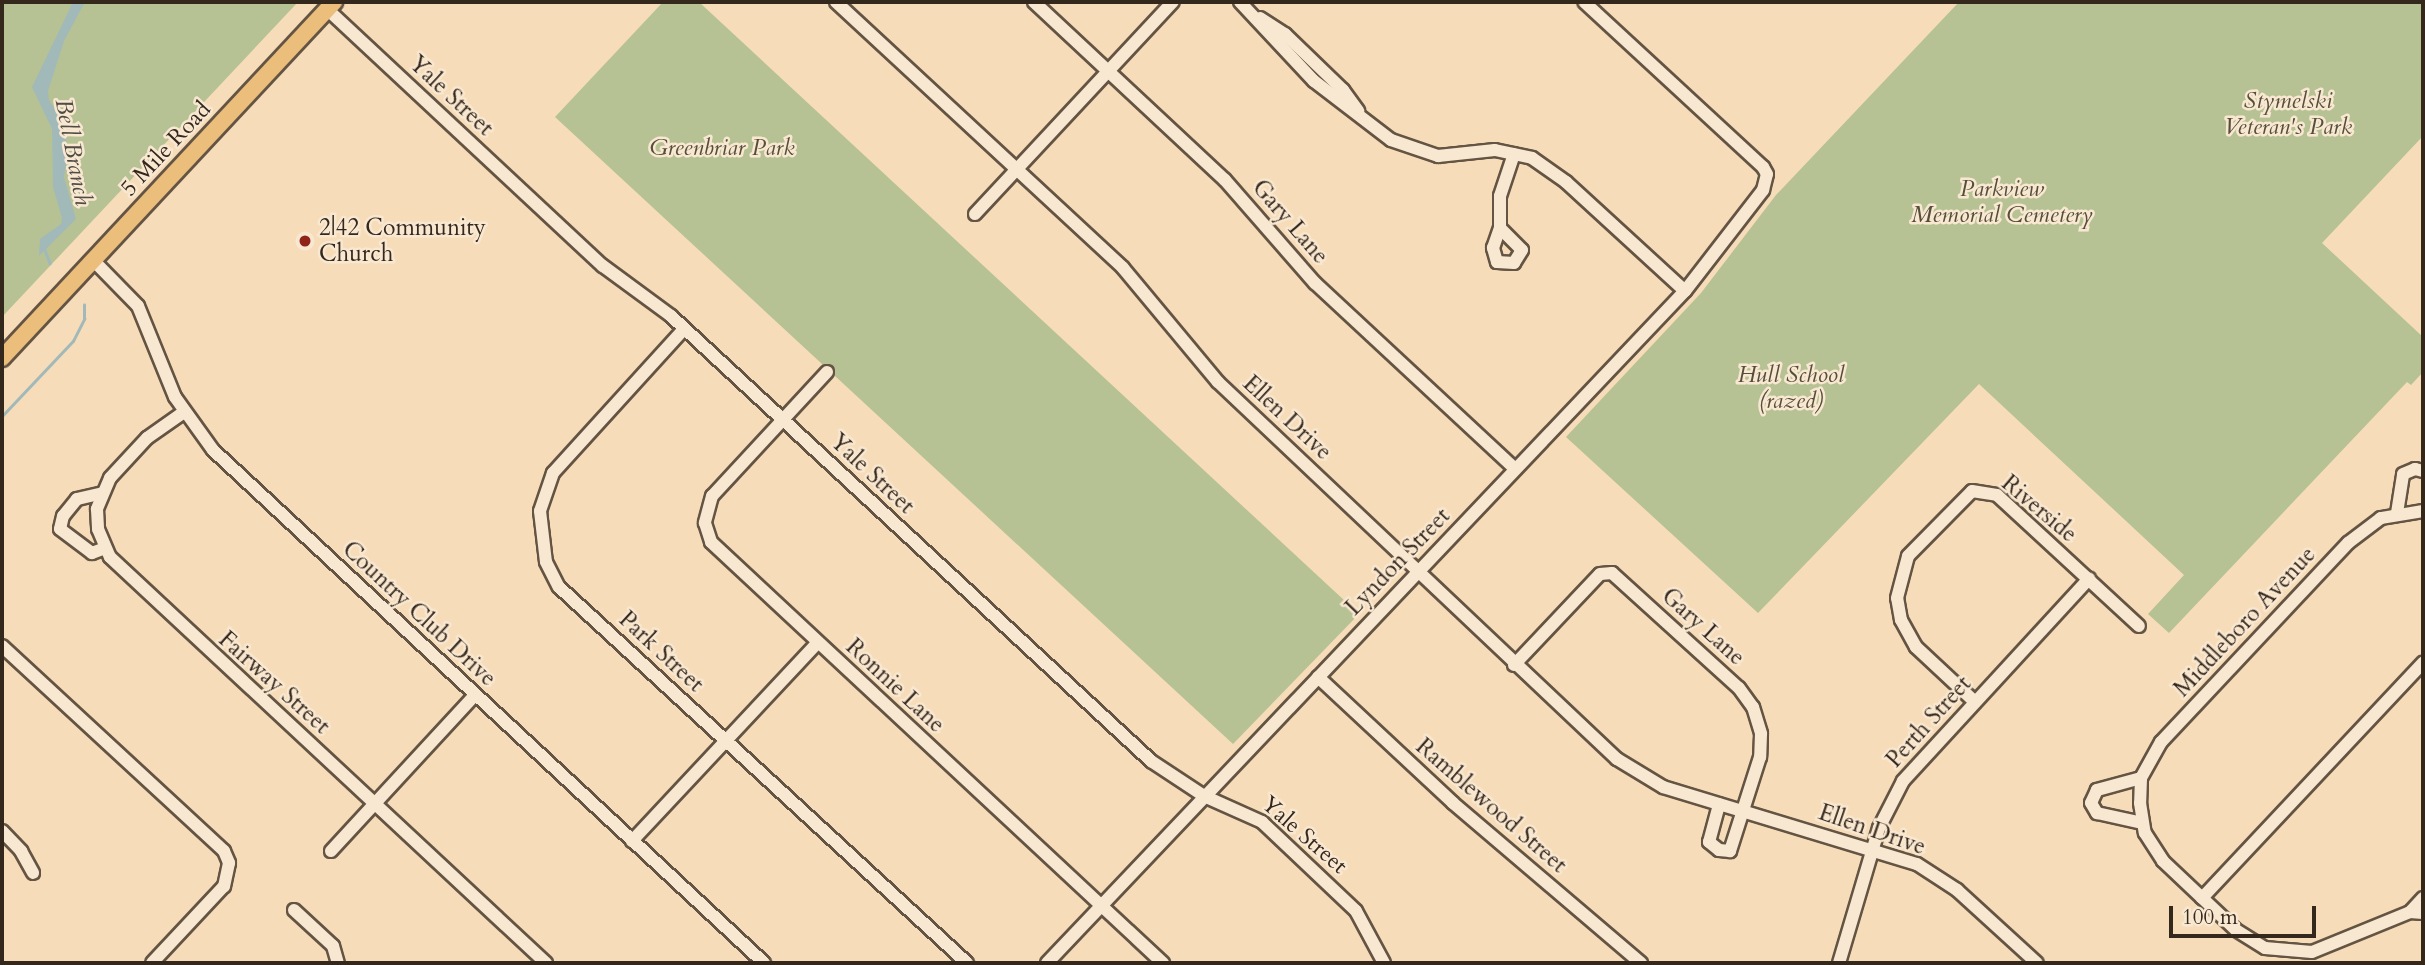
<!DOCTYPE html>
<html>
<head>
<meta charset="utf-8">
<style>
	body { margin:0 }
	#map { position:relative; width:2425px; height:965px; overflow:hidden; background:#f6dcb8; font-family:Cardo,serif }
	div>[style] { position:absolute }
	.green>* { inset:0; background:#b6c293 }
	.water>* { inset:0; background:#a2b9ba }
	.stream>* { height:2.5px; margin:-1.25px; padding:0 1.25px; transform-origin:1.25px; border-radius:1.25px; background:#a2b9ba }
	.roads { filter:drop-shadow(2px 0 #645443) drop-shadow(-2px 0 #645443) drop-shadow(0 2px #645443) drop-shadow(0 -2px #645443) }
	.minor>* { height:12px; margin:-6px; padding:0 6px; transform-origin:6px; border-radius:6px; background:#f9e8d1 }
	.major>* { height:16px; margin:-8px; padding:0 8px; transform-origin:8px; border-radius:8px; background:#ebbe7c }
	.dots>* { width:19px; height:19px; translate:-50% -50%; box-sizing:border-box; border:4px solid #f9e8d1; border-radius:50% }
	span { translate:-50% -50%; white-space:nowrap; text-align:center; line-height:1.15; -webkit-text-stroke:5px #f9e8d1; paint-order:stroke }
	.street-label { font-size:23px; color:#34271c }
	.park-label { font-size:23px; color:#544e3a; font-style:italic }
	.poi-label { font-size:23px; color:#34271c }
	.left { translate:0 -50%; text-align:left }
	.water-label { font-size:24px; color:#504c44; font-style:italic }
	.frame { position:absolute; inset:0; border:4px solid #34271c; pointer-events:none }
	.scale { position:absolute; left:2169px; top:906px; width:147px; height:32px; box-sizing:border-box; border:4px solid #34271c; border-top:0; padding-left:9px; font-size:21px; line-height:24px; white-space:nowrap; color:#34271c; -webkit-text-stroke:5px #f9e8d1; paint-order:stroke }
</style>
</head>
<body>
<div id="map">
	<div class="green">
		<div style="clip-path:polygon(2px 2px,298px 2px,2px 317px)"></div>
		<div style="clip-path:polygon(663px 2px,699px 2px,1359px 614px,1233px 744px,555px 117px)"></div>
		<div style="clip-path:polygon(1959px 2px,2423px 2px,2423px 136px,2322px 243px,2423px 337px,2423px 372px,2411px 385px,2407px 382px,2169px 633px,2148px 614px,2184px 575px,1979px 384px,1758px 613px,1566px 437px,1701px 293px,1776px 195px)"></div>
	</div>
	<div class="water">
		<div style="clip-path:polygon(73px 2px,85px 2px,64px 41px,48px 91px,49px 100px,63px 122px,68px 152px,64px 177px,76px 219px,39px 256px,40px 239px,61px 224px,62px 218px,53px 187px,52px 129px,32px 87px)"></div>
	</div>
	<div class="stream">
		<div style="left:45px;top:250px;width:14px;rotate:69deg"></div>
		<div style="left:2px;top:416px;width:103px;rotate:-46.6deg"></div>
		<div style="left:73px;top:341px;width:25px;rotate:-63deg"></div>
		<div style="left:84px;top:319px;width:14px;rotate:-90deg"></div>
	</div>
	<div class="roads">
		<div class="minor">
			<div style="left:836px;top:2px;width:391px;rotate:42.8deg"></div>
			<div style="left:1123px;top:268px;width:148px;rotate:50.2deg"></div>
			<div style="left:1218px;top:382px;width:549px;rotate:43.38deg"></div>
			<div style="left:1617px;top:759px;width:54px;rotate:31.3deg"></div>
			<div style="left:1663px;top:787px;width:265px;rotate:16.9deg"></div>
			<div style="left:1917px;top:864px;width:48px;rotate:33deg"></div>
			<div style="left:1957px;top:890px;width:108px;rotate:42.4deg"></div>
			<div style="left:1034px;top:2px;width:261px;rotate:43deg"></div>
			<div style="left:1225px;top:180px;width:137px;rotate:48.9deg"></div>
			<div style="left:1315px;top:283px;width:273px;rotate:42.9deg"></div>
			<div style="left:1240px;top:2px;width:108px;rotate:46.9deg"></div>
			<div style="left:1314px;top:81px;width:97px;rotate:37.5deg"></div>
			<div style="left:1391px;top:140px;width:50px;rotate:18.8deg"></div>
			<div style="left:1438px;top:156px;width:57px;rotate:-6deg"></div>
			<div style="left:1495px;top:150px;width:38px;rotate:12deg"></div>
			<div style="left:1532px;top:158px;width:42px;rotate:35.2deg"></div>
			<div style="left:1566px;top:182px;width:161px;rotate:42.5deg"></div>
			<div style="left:327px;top:9px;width:377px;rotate:43deg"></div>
			<div style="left:603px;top:266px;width:84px;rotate:36.3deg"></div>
			<div style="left:671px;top:316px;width:655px;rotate:42.83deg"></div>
			<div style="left:1151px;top:761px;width:64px;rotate:33.4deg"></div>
			<div style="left:1204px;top:796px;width:64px;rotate:24.1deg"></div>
			<div style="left:1262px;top:822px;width:129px;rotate:43.4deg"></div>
			<div style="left:1356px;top:911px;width:59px;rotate:61.7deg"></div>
			<div style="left:1260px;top:18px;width:30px;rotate:33deg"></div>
			<div style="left:1285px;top:34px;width:81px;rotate:44deg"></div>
			<div style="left:1343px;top:90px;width:26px;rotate:54deg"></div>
			<div style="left:975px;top:214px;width:290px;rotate:-47deg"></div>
			<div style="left:1500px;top:228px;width:31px;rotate:45deg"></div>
			<div style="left:1522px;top:250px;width:15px;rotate:122deg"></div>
			<div style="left:1514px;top:263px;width:17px;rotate:-177deg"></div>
			<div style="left:1497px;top:262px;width:15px;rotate:-106deg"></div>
			<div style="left:1493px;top:248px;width:21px;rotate:-71deg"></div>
			<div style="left:1500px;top:228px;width:32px;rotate:-90deg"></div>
			<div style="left:1500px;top:196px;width:44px;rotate:-71.6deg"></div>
			<div style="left:93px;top:260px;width:64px;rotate:45.6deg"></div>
			<div style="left:138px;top:306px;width:98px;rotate:67.9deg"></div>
			<div style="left:175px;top:397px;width:65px;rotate:54.4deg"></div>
			<div style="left:213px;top:450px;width:753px;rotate:42.95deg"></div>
			<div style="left:684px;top:329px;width:195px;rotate:132.3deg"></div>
			<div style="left:553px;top:473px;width:40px;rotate:108.9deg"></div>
			<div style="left:540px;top:511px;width:51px;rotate:83.3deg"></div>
			<div style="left:546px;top:562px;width:28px;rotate:63deg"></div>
			<div style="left:559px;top:587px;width:555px;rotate:42.66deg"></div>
			<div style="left:827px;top:372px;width:169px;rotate:132.8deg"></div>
			<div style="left:712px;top:496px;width:28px;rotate:105deg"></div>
			<div style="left:705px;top:523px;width:20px;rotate:72deg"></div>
			<div style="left:711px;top:542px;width:618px;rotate:42.97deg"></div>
			<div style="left:184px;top:412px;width:45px;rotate:144.9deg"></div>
			<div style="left:147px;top:438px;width:54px;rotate:132.8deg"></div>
			<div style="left:110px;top:478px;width:34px;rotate:113deg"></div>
			<div style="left:97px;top:509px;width:20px;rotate:87deg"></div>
			<div style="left:98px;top:529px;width:30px;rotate:67deg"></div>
			<div style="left:110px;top:557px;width:596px;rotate:42.96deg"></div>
			<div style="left:103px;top:493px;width:27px;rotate:167deg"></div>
			<div style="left:77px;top:499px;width:22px;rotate:129deg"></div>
			<div style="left:63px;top:516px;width:13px;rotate:103deg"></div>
			<div style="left:60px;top:529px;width:40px;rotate:37deg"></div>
			<div style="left:92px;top:553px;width:14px;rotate:-21deg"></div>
			<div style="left:2423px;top:511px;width:43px;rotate:170.5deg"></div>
			<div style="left:2381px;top:518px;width:41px;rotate:142.9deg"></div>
			<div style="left:2348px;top:543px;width:273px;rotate:133.2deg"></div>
			<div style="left:2161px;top:742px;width:41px;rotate:119.1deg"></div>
			<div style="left:2141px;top:778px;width:25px;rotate:92deg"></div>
			<div style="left:2140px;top:803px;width:30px;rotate:81deg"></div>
			<div style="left:2145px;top:833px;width:33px;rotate:57deg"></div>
			<div style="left:2163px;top:861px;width:100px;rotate:43.4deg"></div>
			<div style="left:2236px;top:930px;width:34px;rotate:32deg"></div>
			<div style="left:2265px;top:948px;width:47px;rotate:4.9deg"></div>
			<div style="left:2312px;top:952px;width:106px;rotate:-22.2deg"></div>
			<div style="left:2410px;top:912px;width:13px;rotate:4deg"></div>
			<div style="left:2397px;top:513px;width:39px;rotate:-81deg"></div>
			<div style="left:2403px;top:474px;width:13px;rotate:-23deg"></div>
			<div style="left:2415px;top:469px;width:8px;rotate:14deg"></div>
			<div style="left:2px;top:646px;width:302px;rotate:42.7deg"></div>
			<div style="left:224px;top:851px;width:13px;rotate:67deg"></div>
			<div style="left:229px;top:863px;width:24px;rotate:102deg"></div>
			<div style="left:224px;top:886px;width:105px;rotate:133.1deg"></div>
			<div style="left:1514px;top:665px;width:125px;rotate:-46.6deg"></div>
			<div style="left:1600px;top:574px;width:12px;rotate:-5deg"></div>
			<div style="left:1612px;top:573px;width:171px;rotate:42.2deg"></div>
			<div style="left:1739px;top:688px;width:24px;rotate:54deg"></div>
			<div style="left:1753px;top:707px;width:28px;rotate:73deg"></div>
			<div style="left:1761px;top:734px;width:23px;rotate:92deg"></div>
			<div style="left:1760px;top:757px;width:99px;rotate:107.7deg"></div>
			<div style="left:1730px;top:851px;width:11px;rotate:-175deg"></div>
			<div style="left:1719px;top:850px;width:13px;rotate:-141deg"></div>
			<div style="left:1709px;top:842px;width:39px;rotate:-75deg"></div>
			<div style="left:1318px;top:677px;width:185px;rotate:43deg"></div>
			<div style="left:1453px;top:803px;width:247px;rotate:40.4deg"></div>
			<div style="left:1975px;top:702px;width:81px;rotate:-137deg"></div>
			<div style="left:1916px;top:647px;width:31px;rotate:-119deg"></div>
			<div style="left:1901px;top:620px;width:22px;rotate:-100deg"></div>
			<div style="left:1897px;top:598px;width:43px;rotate:-75.3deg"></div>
			<div style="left:1908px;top:556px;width:91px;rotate:-45.4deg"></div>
			<div style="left:1972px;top:491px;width:25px;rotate:9deg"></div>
			<div style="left:1997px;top:495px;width:193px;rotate:42.7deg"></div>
			<div style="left:2141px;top:778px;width:46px;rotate:164.7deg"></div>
			<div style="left:2097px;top:790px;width:14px;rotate:115deg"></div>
			<div style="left:2091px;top:803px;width:12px;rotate:59deg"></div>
			<div style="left:2097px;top:813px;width:46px;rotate:12.5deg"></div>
			<div style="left:2px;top:831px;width:28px;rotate:46deg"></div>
			<div style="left:21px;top:851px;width:25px;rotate:61deg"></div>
			<div style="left:632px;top:841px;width:271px;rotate:-46.9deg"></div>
			<div style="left:331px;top:851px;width:212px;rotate:-47.3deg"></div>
			<div style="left:2202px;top:898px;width:323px;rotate:-46.8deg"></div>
			<div style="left:294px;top:910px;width:53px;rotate:42.7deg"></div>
			<div style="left:333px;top:946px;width:18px;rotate:74deg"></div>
			<div style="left:2410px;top:912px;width:19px;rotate:-47deg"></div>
			<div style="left:1047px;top:963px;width:927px;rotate:-46.49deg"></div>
			<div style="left:1685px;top:291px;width:128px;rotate:-52.3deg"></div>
			<div style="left:1763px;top:190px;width:16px;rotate:-76deg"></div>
			<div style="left:1767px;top:174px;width:8px;rotate:-120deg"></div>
			<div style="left:1763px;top:167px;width:243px;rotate:-137.3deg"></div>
			<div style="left:1839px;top:963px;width:141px;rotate:-73.5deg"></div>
			<div style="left:1879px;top:828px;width:53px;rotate:-62.9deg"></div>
			<div style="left:1903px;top:781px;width:275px;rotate:-47.4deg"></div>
		</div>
		<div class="major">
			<div style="left:2px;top:358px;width:487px;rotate:-47deg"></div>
		</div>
	</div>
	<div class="dots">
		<div style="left:305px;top:241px;background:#8f2418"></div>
	</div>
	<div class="street-label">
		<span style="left:451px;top:96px;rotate:43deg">Yale Street</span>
		<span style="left:166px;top:149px;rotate:-47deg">5 Mile Road</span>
		<span style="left:1290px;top:222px;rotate:49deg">Gary Lane</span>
		<span style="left:1287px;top:418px;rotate:43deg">Ellen Drive</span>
		<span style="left:872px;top:474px;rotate:43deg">Yale Street</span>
		<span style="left:2039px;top:509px;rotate:40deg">Riverside</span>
		<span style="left:1398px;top:562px;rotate:-46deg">Lyndon Street</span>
		<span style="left:419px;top:614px;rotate:43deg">Country Club Drive</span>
		<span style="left:2245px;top:622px;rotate:-47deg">Middleboro Avenue</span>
		<span style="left:1703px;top:627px;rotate:42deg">Gary Lane</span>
		<span style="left:661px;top:652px;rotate:43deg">Park Street</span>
		<span style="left:274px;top:683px;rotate:42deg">Fairway Street</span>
		<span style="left:895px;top:686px;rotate:43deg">Ronnie Lane</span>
		<span style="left:1929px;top:722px;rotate:-48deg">Perth Street</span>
		<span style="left:1491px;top:806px;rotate:41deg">Ramblewood Street</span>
		<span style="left:1872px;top:830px;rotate:19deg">Ellen Drive</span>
		<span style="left:1304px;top:835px;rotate:41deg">Yale Street</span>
	</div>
	<div class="park-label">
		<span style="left:2288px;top:114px">Stymelski<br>Veteran's Park</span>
		<span style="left:722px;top:148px">Greenbriar Park</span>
		<span style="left:2002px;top:202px">Parkview<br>Memorial Cemetery</span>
		<span style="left:1791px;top:388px">Hull School<br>(razed)</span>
	</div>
	<div class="poi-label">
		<span class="left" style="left:319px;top:241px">2|42 Community<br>Church</span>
	</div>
	<div class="water-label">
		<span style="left:73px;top:152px;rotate:79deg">Bell Branch</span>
	</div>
	<div class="frame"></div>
	<div class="scale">100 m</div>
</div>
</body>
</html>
